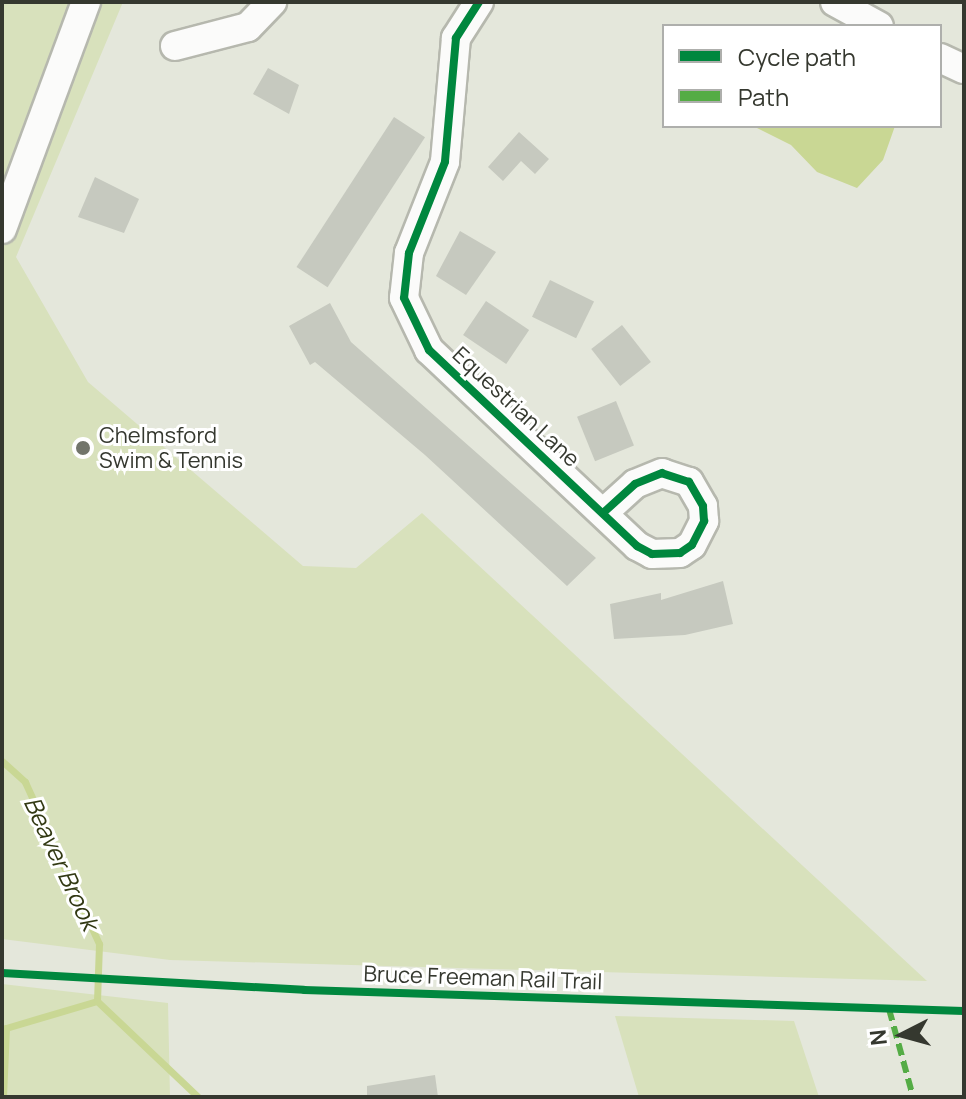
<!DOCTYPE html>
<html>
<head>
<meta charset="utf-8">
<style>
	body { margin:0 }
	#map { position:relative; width:966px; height:1099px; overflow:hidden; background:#e4e7db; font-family:Manrope,sans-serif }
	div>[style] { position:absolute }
	.green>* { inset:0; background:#d8e1bc }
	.water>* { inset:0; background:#c9d794 }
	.stream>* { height:7px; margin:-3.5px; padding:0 3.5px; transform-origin:3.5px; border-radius:3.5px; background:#c9d794 }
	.building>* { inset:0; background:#c6c9bf; transform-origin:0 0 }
	.roads { filter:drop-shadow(2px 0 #b6b8ae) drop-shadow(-2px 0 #b6b8ae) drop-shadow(0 2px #b6b8ae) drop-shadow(0 -2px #b6b8ae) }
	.minor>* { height:28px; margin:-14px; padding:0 14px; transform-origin:14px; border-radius:14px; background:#fbfbfa }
	.quiet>* { height:6px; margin-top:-3px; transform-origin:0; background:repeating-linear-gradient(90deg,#54ac45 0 12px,transparent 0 18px) }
	.cycleway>* { height:8px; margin:-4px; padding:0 4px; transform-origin:4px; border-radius:4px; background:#00873e }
	.dots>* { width:22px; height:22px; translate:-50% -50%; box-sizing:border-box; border:4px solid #fff; border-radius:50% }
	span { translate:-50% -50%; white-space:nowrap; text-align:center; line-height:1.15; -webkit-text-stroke:6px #fff; paint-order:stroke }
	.street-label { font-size:22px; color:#35382f }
	.poi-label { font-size:22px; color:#35382f }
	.left { translate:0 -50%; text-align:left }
	.water-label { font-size:24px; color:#323913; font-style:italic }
	.frame { position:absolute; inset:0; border:4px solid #35382f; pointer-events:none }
	.legend { position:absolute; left:662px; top:24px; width:280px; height:104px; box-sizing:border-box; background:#fff; border:2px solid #aeafac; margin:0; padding:10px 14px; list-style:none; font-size:24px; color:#35382f }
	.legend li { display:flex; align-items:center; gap:16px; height:40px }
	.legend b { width:40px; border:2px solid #aeafac }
	.north { position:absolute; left:862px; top:995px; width:80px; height:80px; -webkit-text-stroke:6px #fff; paint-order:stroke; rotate:264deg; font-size:22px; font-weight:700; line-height:32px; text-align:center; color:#35382f }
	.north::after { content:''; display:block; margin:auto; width:28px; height:36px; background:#35382f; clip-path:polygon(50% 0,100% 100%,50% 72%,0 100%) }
</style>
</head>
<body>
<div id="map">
	<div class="green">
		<div style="clip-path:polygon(2px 2px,123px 2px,16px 257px,88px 382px,303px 566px,356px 568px,422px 513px,927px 981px,170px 960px,2px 939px)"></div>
		<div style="clip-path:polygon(2px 984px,168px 1003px,170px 1097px,2px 1097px)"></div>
		<div style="clip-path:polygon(615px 1016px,794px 1021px,819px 1097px,639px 1097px)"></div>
	</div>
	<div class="water">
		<div style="clip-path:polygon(753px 126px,895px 126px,883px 160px,857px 188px,817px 172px,791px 145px)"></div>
	</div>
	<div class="stream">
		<div style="left:2px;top:761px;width:31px;rotate:42deg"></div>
		<div style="left:25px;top:782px;width:178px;rotate:65.4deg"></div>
		<div style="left:99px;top:944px;width:57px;rotate:92deg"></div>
		<div style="left:97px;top:1001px;width:95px;rotate:163.5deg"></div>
		<div style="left:6px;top:1028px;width:69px;rotate:92.5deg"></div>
		<div style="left:97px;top:1001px;width:139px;rotate:43.5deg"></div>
	</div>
	<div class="building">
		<div style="clip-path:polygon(268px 68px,299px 85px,289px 114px,253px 94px)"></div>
		<div style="left:394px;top:117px;width:37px;height:179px;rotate:33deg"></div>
		<div style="clip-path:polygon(519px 132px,549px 159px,535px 174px,521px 161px,503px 181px,488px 167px)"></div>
		<div style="clip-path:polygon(95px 177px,139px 199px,124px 233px,78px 217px)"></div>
		<div style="clip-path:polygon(460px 231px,496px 252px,466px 295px,436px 276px)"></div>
		<div style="left:550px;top:280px;width:49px;height:41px;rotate:26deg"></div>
		<div style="left:486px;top:301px;width:52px;height:41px;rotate:34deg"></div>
		<div style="clip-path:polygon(330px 303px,351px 342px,596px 558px,567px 586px,425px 455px,315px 362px,310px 365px,289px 326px)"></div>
		<div style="left:622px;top:325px;width:47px;height:39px;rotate:52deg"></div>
		<div style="left:616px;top:401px;width:48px;height:42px;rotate:68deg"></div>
		<div style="clip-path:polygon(723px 581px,733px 624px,685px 635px,614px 639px,610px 604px,661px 593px,661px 600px)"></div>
		<div style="clip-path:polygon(435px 1075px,438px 1097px,367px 1097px,367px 1086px)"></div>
	</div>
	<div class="roads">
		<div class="minor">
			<div style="left:479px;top:2px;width:43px;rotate:122.6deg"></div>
			<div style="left:456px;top:38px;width:124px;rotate:95.1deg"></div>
			<div style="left:445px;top:162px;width:98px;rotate:111.6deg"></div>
			<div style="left:409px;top:253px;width:45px;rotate:96.3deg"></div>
			<div style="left:404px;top:298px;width:58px;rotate:64.3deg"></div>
			<div style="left:429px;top:350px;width:286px;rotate:43.3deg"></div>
			<div style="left:637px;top:546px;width:17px;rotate:28deg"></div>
			<div style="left:652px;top:554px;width:28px;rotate:-2deg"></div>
			<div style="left:680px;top:553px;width:14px;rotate:-34deg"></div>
			<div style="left:692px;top:545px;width:27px;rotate:-63deg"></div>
			<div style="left:704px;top:521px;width:15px;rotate:-94deg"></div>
			<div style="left:703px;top:506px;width:28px;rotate:-120deg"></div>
			<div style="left:689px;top:482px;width:28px;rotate:-162deg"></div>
			<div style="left:662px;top:473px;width:29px;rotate:158deg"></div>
			<div style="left:635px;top:484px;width:43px;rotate:137.8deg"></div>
			<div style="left:835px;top:2px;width:50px;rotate:28.6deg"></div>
			<div style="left:175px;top:46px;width:75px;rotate:-14.6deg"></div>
			<div style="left:248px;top:27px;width:35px;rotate:-46deg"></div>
			<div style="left:940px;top:58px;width:26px;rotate:25deg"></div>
			<div style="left:2px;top:229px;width:242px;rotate:-69.7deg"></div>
		</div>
	</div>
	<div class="quiet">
		<div style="left:889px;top:1009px;width:91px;rotate:74.7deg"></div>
	</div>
	<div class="cycleway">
		<div style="left:479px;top:2px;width:43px;rotate:122.6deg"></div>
		<div style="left:456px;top:38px;width:124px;rotate:95.1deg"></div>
		<div style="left:445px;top:162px;width:98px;rotate:111.6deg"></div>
		<div style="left:409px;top:253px;width:45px;rotate:96.3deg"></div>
		<div style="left:404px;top:298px;width:58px;rotate:64.3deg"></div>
		<div style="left:429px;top:350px;width:286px;rotate:43.3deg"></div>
		<div style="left:637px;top:546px;width:17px;rotate:28deg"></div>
		<div style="left:652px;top:554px;width:28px;rotate:-2deg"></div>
		<div style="left:680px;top:553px;width:14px;rotate:-34deg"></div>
		<div style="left:692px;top:545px;width:27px;rotate:-63deg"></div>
		<div style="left:704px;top:521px;width:15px;rotate:-94deg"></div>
		<div style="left:703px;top:506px;width:28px;rotate:-120deg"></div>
		<div style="left:689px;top:482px;width:28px;rotate:-162deg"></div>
		<div style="left:662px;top:473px;width:29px;rotate:158deg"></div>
		<div style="left:635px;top:484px;width:43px;rotate:137.8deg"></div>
		<div style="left:2px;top:973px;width:302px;rotate:3.2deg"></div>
		<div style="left:304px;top:990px;width:660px;rotate:1.82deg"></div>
	</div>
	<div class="dots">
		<div style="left:83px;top:448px;background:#72756b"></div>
	</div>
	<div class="street-label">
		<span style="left:516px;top:407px;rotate:43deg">Equestrian Lane</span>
		<span style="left:483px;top:978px;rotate:2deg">Bruce Freeman Rail Trail</span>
	</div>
	<div class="poi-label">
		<span class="left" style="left:99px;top:448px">Chelmsford<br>Swim &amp; Tennis</span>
	</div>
	<div class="water-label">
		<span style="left:62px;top:863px;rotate:65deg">Beaver Brook</span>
	</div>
	<div class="frame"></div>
	<ul class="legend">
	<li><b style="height:10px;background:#00873e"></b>Cycle path</li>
	<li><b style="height:10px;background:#54ac45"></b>Path</li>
	</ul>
	<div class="north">N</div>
</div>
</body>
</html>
